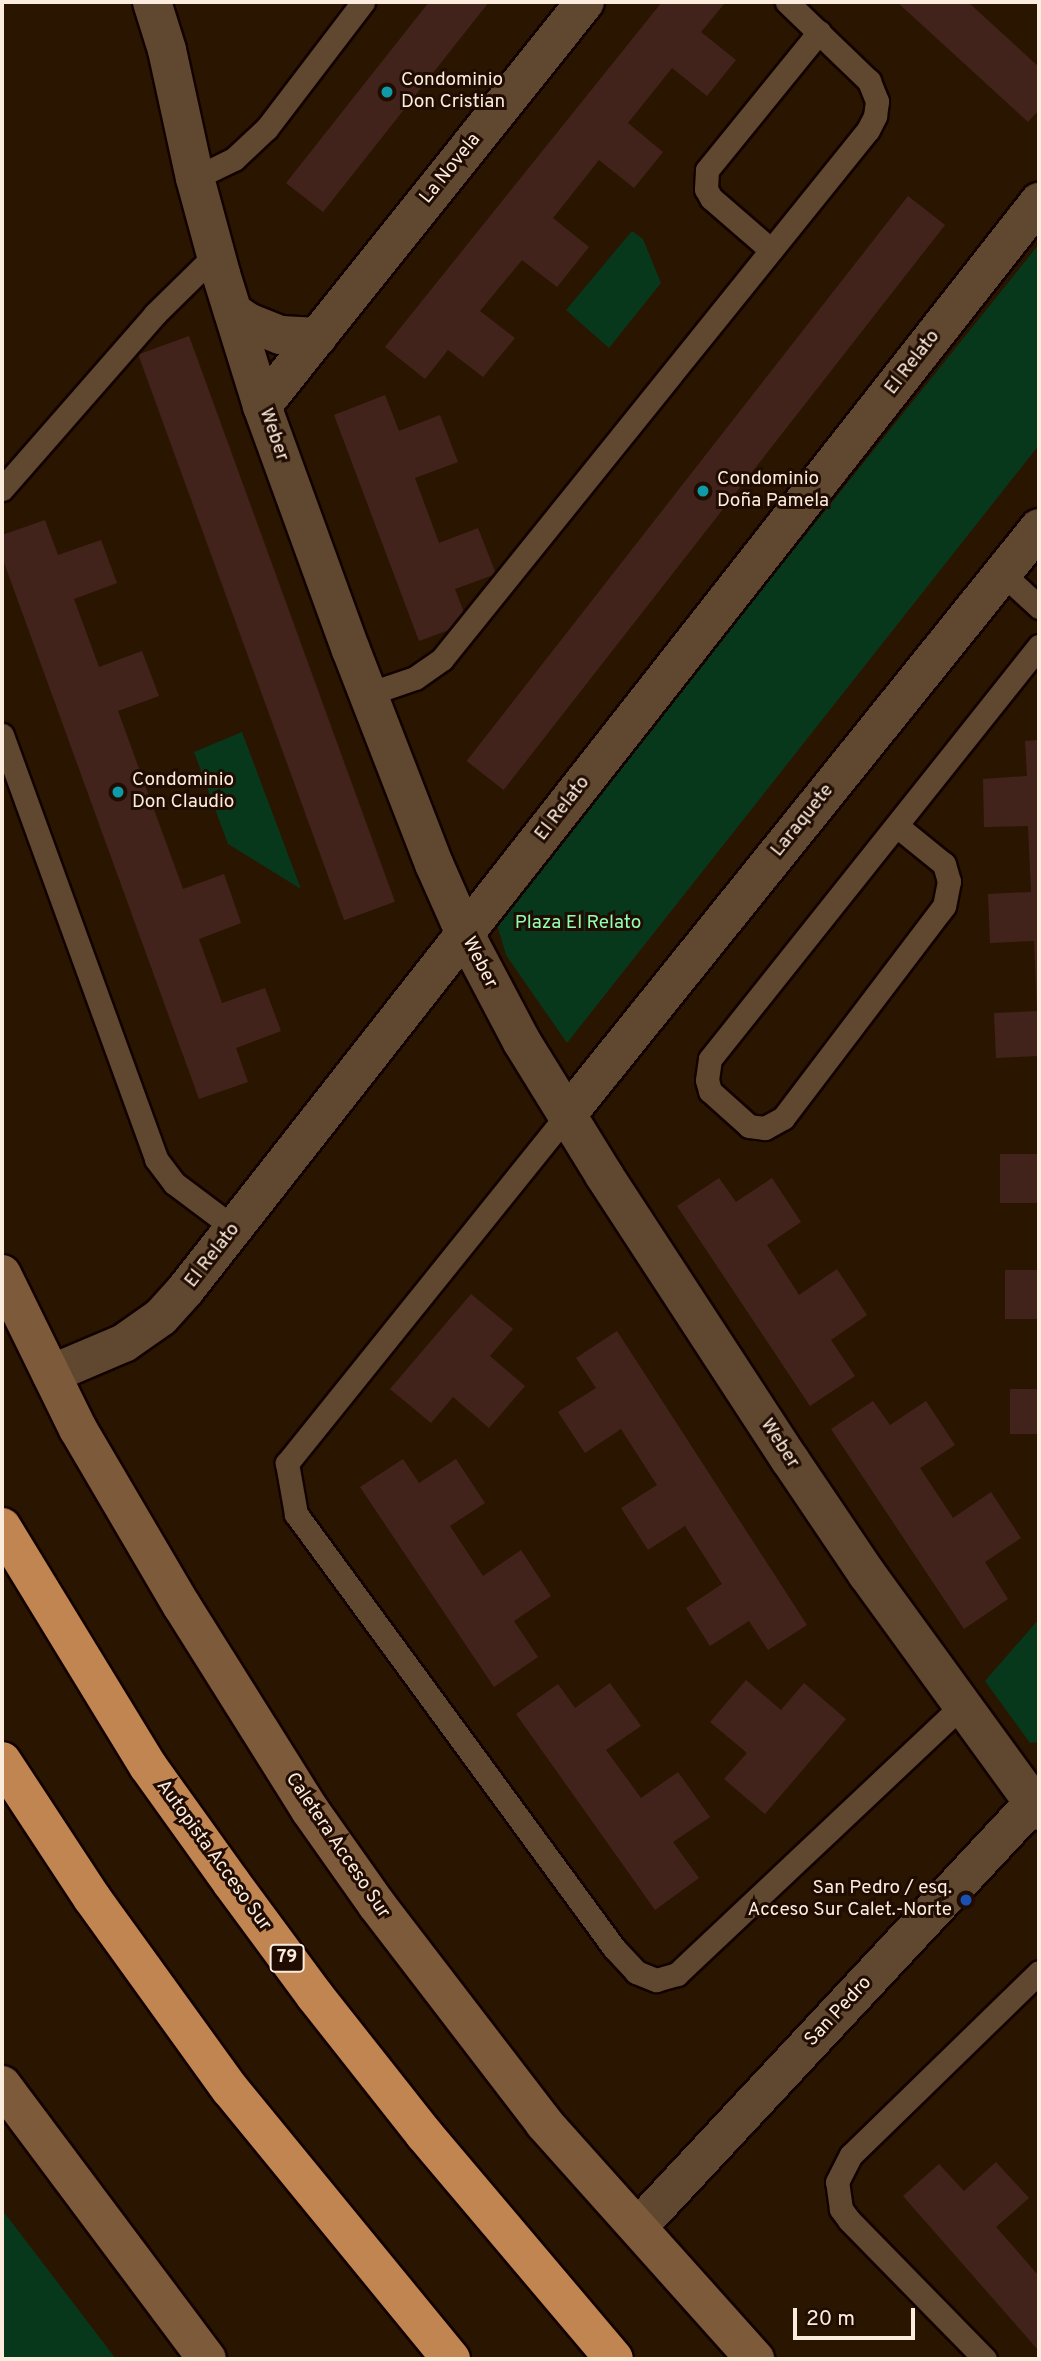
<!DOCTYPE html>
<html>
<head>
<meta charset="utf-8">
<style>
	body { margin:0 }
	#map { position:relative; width:1041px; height:2361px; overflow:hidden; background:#2a1500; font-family:Overpass,sans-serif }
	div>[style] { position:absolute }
	.green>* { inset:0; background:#08381c }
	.building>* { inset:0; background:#42231b; transform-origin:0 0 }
	.roads { filter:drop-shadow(2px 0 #120200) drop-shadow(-2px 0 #120200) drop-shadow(0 2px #120200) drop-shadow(0 -2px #120200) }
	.lane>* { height:23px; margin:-11.5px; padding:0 11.5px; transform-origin:11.5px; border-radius:11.5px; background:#60472f }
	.street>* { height:38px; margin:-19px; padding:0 19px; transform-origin:19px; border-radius:19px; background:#60472f }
	.secondary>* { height:38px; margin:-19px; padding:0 19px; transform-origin:19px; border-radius:19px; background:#7d5a3a }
	.highway>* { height:38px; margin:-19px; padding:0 19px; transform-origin:19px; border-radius:19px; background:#c18552 }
	.dots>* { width:19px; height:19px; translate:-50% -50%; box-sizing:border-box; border:4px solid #200c00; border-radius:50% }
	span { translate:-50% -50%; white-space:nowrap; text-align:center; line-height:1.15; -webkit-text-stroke:6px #200c00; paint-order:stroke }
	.shield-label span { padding:2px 5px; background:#200c00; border:2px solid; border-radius:5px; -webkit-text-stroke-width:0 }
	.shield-label { font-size:18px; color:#fbecde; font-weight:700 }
	.poi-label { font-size:19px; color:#fbecde }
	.left { translate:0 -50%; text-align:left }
	.right { translate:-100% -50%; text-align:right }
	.street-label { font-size:19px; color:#fbecde }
	.park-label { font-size:19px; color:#90ffb2 }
	.frame { position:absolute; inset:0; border:4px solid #fbecde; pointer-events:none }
	.scale { position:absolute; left:793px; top:2308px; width:122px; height:32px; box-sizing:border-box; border:4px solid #fbecde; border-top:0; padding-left:9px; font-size:21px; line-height:24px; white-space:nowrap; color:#fbecde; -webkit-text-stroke:5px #200c00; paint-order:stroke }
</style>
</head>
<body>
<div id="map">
	<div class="green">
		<div style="clip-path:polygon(632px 231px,643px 239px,661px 283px,609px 348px,566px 310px)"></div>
		<div style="clip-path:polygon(1039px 244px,1039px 445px,567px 1043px,506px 955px,496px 921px)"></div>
		<div style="clip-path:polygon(242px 732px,301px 889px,228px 844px,194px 752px)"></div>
		<div style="clip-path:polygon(1039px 1619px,1039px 1742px,1030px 1743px,985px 1681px)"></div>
		<div style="clip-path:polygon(2px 2210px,13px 2224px,116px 2359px,2px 2359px)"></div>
	</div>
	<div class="building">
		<div style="clip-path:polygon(429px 2px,489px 2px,323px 212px,286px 183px)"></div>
		<div style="clip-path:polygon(662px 2px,720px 2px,724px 4px,701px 32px,736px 60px,707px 96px,672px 68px,628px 123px,663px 152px,634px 188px,599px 160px,553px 218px,589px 247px,557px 287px,522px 260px,480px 311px,515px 338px,483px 377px,448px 350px,425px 379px,385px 347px)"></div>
		<div style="clip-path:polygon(897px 2px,968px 2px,1039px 67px,1039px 110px,1028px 122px)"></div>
		<div style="left:908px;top:196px;width:47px;height:717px;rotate:38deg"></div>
		<div style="left:189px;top:336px;width:602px;height:54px;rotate:70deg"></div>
		<div style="clip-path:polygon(385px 395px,399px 431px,440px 415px,458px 462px,415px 478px,439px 543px,478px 528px,496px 574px,455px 589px,468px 623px,419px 641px,334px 415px)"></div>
		<div style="clip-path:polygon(45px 520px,58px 555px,101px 540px,117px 583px,74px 599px,99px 667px,142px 651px,159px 696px,118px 711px,183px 889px,224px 874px,241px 923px,199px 939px,222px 1003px,265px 988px,281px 1031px,236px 1048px,248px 1082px,199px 1099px,2px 557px,2px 535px)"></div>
		<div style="clip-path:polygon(1039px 740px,1039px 1056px,996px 1058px,994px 1013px,1037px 1011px,1034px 941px,990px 943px,988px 894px,1031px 892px,1028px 826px,984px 827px,983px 779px,1027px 776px,1025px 741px)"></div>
		<div style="left:1039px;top:1154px;width:49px;height:39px;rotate:90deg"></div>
		<div style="clip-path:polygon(719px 1178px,736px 1202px,772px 1178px,801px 1222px,767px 1245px,799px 1295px,837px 1269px,867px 1315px,831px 1340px,855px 1376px,810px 1406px,677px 1206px)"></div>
		<div style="left:1039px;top:1270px;width:49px;height:34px;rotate:90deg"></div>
		<div style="clip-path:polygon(471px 1294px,513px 1329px,490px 1356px,525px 1386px,489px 1428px,453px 1397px,431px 1423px,390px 1389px)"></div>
		<div style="clip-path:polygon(617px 1331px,807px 1625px,768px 1650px,749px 1621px,710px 1646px,686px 1608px,722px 1584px,685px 1526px,648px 1550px,621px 1508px,657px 1485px,621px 1429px,585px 1453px,558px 1412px,596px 1388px,576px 1358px)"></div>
		<div style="left:1039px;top:1389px;width:45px;height:29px;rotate:90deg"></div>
		<div style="clip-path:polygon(873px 1401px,890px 1425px,926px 1401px,955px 1445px,920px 1468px,953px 1518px,991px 1492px,1021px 1538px,985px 1562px,1008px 1599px,964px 1629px,831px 1429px)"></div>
		<div style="clip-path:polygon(403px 1459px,419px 1483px,456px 1459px,485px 1503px,450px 1526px,483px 1576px,521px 1550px,551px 1596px,514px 1621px,538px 1657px,494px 1687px,360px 1487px)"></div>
		<div style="clip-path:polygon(746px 1680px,781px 1710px,804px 1683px,846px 1719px,765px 1814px,724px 1779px,747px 1753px,710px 1722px)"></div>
		<div style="clip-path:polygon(610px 1683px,641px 1726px,606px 1750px,641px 1798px,678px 1772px,710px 1817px,673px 1842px,699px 1878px,655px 1910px,516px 1714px,558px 1684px,575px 1708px)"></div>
		<div style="clip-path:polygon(996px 2162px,1029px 2198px,996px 2227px,1039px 2276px,1039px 2351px,903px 2196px,939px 2164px,964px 2191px)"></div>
	</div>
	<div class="roads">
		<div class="lane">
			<div style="left:195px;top:178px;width:43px;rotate:-26deg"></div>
			<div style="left:234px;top:159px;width:45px;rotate:-43.2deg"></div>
			<div style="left:267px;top:128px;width:158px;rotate:-52.7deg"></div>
			<div style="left:771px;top:250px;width:79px;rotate:-139.1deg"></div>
			<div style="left:711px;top:198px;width:10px;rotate:-119deg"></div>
			<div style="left:706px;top:189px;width:19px;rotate:-87deg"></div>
			<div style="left:707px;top:170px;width:178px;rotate:-50.9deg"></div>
			<div style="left:2px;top:489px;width:232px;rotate:-48.8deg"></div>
			<div style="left:155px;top:314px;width:86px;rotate:-44.5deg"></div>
			<div style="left:1002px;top:573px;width:50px;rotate:42.6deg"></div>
			<div style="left:368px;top:694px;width:50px;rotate:-18.8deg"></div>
			<div style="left:415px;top:678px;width:33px;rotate:-35deg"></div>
			<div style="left:442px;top:659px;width:679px;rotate:-51.16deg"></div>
			<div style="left:868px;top:130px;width:16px;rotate:-63deg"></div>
			<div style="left:875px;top:116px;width:15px;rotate:-82deg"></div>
			<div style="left:877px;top:101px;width:22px;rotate:-112deg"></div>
			<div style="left:869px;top:81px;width:114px;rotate:-136.1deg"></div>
			<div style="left:2px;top:735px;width:451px;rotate:70deg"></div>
			<div style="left:156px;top:1159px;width:30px;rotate:53deg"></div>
			<div style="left:174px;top:1183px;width:75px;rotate:36.9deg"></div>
			<div style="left:897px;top:826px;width:60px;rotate:39deg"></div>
			<div style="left:944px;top:864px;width:18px;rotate:74deg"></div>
			<div style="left:949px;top:881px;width:25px;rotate:101deg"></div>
			<div style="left:944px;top:906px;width:266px;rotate:127.2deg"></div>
			<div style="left:783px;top:1118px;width:21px;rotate:151deg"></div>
			<div style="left:765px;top:1128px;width:16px;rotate:-173deg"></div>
			<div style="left:749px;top:1126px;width:52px;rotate:-138.1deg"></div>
			<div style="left:710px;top:1091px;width:11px;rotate:-105deg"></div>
			<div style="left:707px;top:1080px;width:21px;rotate:-82deg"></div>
			<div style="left:710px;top:1059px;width:528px;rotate:-51.46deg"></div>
			<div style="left:567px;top:1115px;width:447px;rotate:128.8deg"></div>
			<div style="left:287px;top:1463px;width:52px;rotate:80deg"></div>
			<div style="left:296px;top:1514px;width:538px;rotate:53.77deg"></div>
			<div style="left:614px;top:1948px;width:33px;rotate:47deg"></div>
			<div style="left:636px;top:1972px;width:22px;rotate:22deg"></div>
			<div style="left:656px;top:1980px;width:22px;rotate:-16deg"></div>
			<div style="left:677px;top:1974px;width:390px;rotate:-43.3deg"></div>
			<div style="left:985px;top:2359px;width:194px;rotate:-134.4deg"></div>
			<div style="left:849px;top:2220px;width:14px;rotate:-126deg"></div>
			<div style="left:841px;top:2209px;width:27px;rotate:-98deg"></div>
			<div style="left:837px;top:2182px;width:30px;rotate:-63deg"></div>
			<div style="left:851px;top:2155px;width:262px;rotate:-44.2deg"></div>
		</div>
		<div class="street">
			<div style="left:152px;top:2px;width:50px;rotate:72.6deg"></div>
			<div style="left:167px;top:50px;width:131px;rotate:77.7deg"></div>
			<div style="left:195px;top:178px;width:99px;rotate:74.8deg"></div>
			<div style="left:221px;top:274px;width:138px;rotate:72.7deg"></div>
			<div style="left:262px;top:406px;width:260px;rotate:70deg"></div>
			<div style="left:351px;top:650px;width:230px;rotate:68.8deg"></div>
			<div style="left:434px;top:864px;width:77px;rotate:66.1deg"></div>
			<div style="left:465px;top:934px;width:122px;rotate:62.2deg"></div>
			<div style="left:522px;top:1042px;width:156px;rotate:58.3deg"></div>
			<div style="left:604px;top:1175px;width:340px;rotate:56.9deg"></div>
			<div style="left:790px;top:1460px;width:138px;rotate:56deg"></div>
			<div style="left:867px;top:1574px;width:293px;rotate:54deg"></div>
			<div style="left:233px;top:312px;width:18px;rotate:34deg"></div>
			<div style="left:248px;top:322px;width:35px;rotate:22deg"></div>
			<div style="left:281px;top:335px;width:37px;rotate:3deg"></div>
			<div style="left:262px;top:406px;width:517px;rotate:-51.36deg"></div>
			<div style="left:567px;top:1115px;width:753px;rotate:-51.2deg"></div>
			<div style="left:51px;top:1374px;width:79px;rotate:-23deg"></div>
			<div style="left:124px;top:1343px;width:45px;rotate:-35.1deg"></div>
			<div style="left:161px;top:1317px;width:38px;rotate:-48deg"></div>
			<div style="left:186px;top:1289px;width:1382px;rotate:-51.88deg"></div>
			<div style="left:638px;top:2227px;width:588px;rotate:-47deg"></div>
		</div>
		<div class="secondary">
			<div style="left:2px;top:1274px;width:173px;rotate:63.9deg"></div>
			<div style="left:78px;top:1429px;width:205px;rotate:59.6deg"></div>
			<div style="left:182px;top:1606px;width:241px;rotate:57.9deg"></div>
			<div style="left:310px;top:1810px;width:116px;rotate:54.8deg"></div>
			<div style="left:377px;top:1905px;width:275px;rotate:52.5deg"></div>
			<div style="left:544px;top:2123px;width:317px;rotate:48.2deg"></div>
			<div style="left:2px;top:2085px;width:342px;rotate:53.2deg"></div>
		</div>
		<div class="highway">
			<div style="left:2px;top:1527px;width:280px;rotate:58.6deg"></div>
			<div style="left:148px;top:1766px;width:143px;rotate:54.4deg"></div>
			<div style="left:231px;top:1882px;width:142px;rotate:53.6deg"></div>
			<div style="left:315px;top:1996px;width:176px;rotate:51.7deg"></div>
			<div style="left:424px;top:2134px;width:294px;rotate:49.8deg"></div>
			<div style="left:2px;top:1761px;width:164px;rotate:56.7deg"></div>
			<div style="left:92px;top:1898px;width:236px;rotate:54.2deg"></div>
			<div style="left:230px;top:2089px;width:349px;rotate:50.7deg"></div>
		</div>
	</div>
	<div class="dots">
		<div style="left:387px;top:92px;background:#0f9aa8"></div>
		<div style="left:703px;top:491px;background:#0f9aa8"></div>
		<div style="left:118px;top:792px;background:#0f9aa8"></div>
		<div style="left:966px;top:1900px;background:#1a4fb4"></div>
	</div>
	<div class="shield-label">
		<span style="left:287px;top:1958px">79</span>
	</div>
	<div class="poi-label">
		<span class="left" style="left:401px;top:92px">Condominio<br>Don Cristian</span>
		<span class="left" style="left:717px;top:491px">Condominio<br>Doña Pamela</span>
		<span class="left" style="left:132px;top:792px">Condominio<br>Don Claudio</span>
		<span class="right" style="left:952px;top:1900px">San Pedro / esq.<br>Acceso Sur Calet.-Norte</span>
	</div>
	<div class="street-label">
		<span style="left:451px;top:169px;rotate:-51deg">La Novela</span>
		<span style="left:913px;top:363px;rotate:-52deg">El Relato</span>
		<span style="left:273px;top:435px;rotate:71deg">Weber</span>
		<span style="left:563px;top:809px;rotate:-52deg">El Relato</span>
		<span style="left:803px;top:821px;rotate:-51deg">Laraquete</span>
		<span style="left:479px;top:963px;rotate:63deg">Weber</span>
		<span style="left:213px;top:1256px;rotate:-52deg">El Relato</span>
		<span style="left:779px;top:1444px;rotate:57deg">Weber</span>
		<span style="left:337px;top:1846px;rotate:56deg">Caletera Acceso Sur</span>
		<span style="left:213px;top:1856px;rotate:54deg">Autopista Acceso Sur</span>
		<span style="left:839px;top:2012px;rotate:-47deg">San Pedro</span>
	</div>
	<div class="park-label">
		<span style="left:578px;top:924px">Plaza El Relato</span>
	</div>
	<div class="frame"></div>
	<div class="scale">20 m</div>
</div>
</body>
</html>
